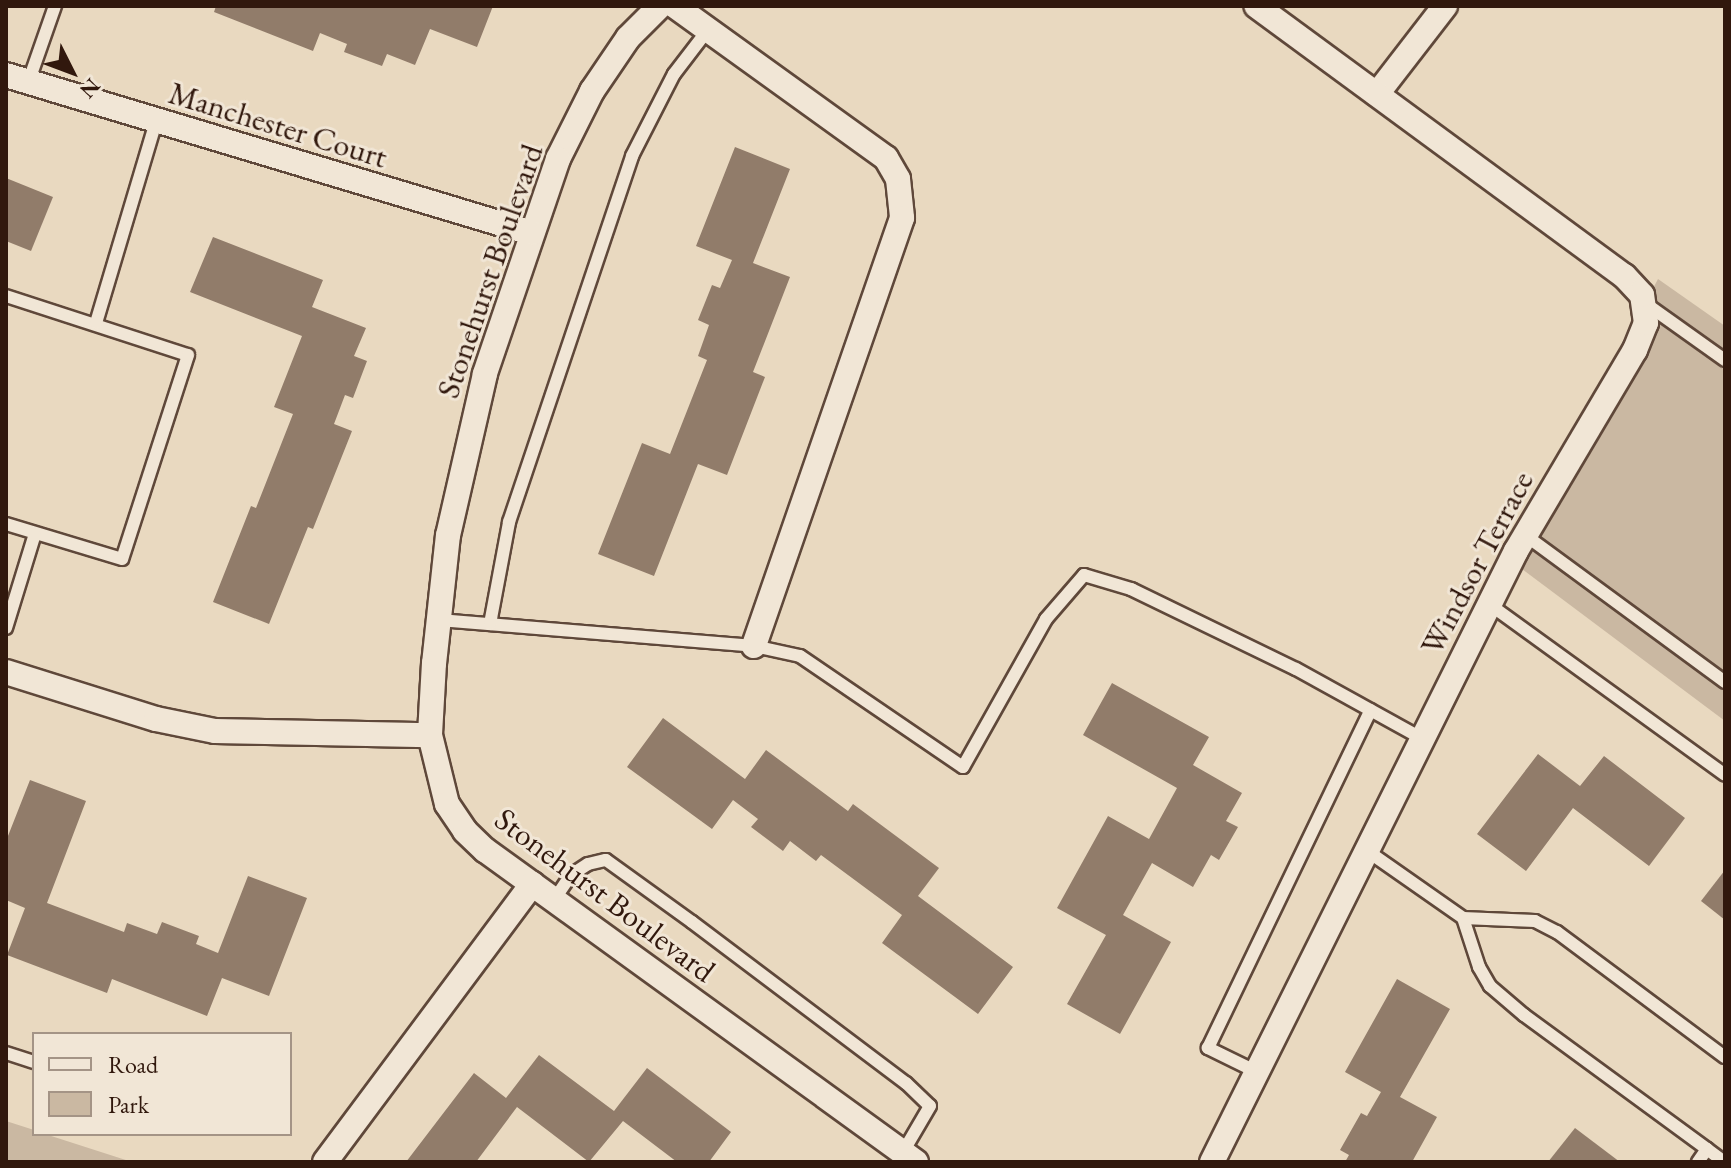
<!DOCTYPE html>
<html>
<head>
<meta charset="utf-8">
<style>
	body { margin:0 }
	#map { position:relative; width:1731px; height:1168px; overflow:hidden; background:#e9d9c0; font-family:"EB Garamond",serif }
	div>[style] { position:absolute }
	.green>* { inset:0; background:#cab8a2 }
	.building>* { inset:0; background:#917c6a }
	.roads { filter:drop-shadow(2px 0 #5f483a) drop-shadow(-2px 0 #5f483a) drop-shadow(0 2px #5f483a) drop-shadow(0 -2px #5f483a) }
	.service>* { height:12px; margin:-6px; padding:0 6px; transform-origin:6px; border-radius:6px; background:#f1e6d6 }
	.minor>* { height:24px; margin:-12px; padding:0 12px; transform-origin:12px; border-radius:12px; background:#f1e6d6 }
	span { translate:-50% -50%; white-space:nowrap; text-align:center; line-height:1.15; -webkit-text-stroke:6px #f1e6d6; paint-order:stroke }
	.street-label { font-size:32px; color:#31180d }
	.frame { position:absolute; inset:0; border:8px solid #31180d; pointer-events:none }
	.legend { position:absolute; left:32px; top:1032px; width:260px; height:104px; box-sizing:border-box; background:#f1e6d6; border:2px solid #a49486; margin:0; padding:10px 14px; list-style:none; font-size:24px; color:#31180d }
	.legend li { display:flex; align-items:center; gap:16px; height:40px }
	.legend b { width:40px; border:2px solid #a49486 }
	.north { position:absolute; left:32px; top:32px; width:80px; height:80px; -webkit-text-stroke:6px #f1e6d6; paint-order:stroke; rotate:132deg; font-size:22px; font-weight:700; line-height:32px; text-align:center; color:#31180d }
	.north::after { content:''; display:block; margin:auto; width:28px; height:36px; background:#31180d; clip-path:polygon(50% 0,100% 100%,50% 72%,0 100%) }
</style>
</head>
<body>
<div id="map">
	<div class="green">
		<div style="clip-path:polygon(1658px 279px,1725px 326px,1725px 721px,1510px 560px)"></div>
		<div style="clip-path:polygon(6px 1121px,34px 1130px,34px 1134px,45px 1134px,132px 1162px,6px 1162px)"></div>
	</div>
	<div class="building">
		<div style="clip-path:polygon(216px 6px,426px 8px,493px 6px,477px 47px,430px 29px,415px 65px,387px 54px,382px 66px,344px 52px,347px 44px,320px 33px,313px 51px,214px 12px)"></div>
		<div style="clip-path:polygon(735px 147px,790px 169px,753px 263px,790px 277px,753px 372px,765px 377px,727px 475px,698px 464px,654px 576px,598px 554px,642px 443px,670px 454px,707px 360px,698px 356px,709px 325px,698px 320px,712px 285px,720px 288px,732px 260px,696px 246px)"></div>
		<div style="clip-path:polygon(6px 178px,53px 197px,31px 251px,6px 241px)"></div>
		<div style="clip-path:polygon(213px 237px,323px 280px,312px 307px,366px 328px,354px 356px,367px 361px,353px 398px,345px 395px,334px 424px,352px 431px,313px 529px,308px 527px,269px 624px,213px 602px,251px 506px,256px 508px,293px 414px,274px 407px,302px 336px,190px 292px)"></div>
		<div style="clip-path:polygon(1112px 683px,1209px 737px,1193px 765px,1242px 793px,1226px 821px,1238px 827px,1219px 860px,1211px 855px,1193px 887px,1152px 863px,1123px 915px,1171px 942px,1120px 1034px,1067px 1004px,1106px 935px,1057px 908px,1108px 816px,1149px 839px,1177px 788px,1083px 735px)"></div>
		<div style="clip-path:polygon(663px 718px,745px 779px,766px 750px,848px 811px,853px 804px,939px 868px,918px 896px,1013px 967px,978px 1014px,882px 943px,902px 915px,821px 855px,816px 861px,790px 841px,783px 851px,751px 827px,758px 819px,733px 800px,712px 829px,627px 767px)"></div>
		<div style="clip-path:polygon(1538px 754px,1580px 786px,1604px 756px,1685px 818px,1649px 866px,1573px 808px,1526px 871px,1477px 834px)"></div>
		<div style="clip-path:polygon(30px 780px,86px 801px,47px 903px,124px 932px,127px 923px,157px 934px,162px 922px,199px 936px,196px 944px,218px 953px,248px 876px,307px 898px,269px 996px,222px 978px,207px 1016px,112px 979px,107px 993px,7px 955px,25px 908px,6px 900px,6px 841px)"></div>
		<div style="clip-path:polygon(1725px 870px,1725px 920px,1701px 901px)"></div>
		<div style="clip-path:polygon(1397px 979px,1450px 1009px,1400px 1097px,1437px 1117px,1412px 1162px,1345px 1162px,1349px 1155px,1340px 1150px,1361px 1113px,1367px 1116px,1381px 1092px,1345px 1072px)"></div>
		<div style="clip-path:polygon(539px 1055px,614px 1111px,647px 1068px,731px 1132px,709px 1162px,677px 1162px,623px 1121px,589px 1162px,517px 1107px,476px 1162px,406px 1162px,474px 1073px,506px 1098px)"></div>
		<div style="clip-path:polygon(1575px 1128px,1620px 1162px,1548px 1162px)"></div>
	</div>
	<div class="roads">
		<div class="service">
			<div style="left:28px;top:83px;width:82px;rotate:-70.7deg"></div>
			<div style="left:6px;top:296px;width:191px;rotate:18deg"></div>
			<div style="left:188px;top:355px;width:214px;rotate:107.9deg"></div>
			<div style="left:122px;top:559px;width:121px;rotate:-163.2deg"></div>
			<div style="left:1645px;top:303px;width:98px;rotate:35.5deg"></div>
			<div style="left:96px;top:323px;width:210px;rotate:-73.4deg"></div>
			<div style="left:1525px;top:535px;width:248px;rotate:36.3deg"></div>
			<div style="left:1489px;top:604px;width:291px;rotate:35.9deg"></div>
			<div style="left:439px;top:620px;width:316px;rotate:4.7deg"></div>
			<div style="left:754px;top:646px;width:47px;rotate:12.3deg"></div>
			<div style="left:800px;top:656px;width:197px;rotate:34.3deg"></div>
			<div style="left:963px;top:767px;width:170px;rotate:-60.7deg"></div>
			<div style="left:1046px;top:619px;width:58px;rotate:-49.2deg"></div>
			<div style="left:1084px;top:575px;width:49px;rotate:16.6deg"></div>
			<div style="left:1131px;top:589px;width:183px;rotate:25.9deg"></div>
			<div style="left:1296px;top:669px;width:143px;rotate:28.9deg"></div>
			<div style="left:490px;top:624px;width:104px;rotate:-79.4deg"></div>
			<div style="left:509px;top:522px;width:386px;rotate:-71.4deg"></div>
			<div style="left:632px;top:156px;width:92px;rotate:-62.9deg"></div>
			<div style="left:674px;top:74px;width:54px;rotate:-52.5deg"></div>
			<div style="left:6px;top:628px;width:98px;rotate:-72.9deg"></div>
			<div style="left:1366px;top:850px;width:118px;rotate:35deg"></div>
			<div style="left:1463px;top:918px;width:52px;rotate:71.9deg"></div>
			<div style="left:1479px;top:967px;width:22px;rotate:60deg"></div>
			<div style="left:1490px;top:986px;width:45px;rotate:40.5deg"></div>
			<div style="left:1524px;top:1015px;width:227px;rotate:36.2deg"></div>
			<div style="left:1707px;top:1149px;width:16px;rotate:125deg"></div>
			<div style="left:554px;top:900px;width:30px;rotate:-56deg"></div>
			<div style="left:571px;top:875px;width:20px;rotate:-33deg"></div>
			<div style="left:588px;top:864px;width:18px;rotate:-13deg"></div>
			<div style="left:606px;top:860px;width:106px;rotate:35.8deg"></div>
			<div style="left:692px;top:922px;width:268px;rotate:37deg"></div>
			<div style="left:906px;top:1083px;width:33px;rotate:44deg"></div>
			<div style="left:930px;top:1106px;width:53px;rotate:120.4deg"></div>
			<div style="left:1463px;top:918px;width:72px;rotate:2.4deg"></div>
			<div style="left:1535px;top:921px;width:25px;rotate:27deg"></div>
			<div style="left:1557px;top:932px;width:209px;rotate:36.7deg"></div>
			<div style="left:6px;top:1053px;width:29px;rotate:18deg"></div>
			<div style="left:1257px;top:1072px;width:55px;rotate:-153.9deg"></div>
			<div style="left:1208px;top:1048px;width:375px;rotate:-64.3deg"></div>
			<div style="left:1707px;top:1149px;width:21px;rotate:37deg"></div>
		</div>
		<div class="minor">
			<div style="left:660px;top:6px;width:45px;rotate:135deg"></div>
			<div style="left:628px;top:38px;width:64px;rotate:124.2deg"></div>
			<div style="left:592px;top:91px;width:76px;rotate:116.6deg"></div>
			<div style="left:558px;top:159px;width:227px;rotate:108.8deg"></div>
			<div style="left:485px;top:374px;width:165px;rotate:102.9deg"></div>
			<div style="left:448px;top:535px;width:129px;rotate:96.2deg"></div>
			<div style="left:434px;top:663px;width:72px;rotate:93.2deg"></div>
			<div style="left:430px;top:735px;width:71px;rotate:76.2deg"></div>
			<div style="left:447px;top:804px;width:32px;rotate:56deg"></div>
			<div style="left:465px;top:831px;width:28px;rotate:44deg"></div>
			<div style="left:485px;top:850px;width:532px;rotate:35.9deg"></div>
			<div style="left:675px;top:6px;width:260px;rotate:35.8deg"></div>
			<div style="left:886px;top:158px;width:24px;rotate:60deg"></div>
			<div style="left:898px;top:179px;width:39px;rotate:84deg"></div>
			<div style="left:902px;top:218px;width:453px;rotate:109.1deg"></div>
			<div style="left:6px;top:75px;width:549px;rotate:16.72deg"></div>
			<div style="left:1377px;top:94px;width:111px;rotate:-52.3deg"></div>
			<div style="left:6px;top:672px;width:157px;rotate:17.4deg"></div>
			<div style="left:156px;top:719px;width:60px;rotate:11.5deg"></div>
			<div style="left:215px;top:731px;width:215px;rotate:1.1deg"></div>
			<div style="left:325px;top:1162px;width:347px;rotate:-53.3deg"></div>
			<div style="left:1212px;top:1162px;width:682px;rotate:-63.55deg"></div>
			<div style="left:1516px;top:551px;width:234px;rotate:-59.4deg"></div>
			<div style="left:1635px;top:350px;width:29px;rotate:-68deg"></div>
			<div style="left:1646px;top:323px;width:28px;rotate:-98deg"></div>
			<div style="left:1642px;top:295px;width:26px;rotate:-133deg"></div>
			<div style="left:1624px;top:276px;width:456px;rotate:-143.7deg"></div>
		</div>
	</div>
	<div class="street-label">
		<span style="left:278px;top:125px;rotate:17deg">Manchester Court</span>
		<span style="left:490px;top:271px;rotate:-71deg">Stonehurst Boulevard</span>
		<span style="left:1477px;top:563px;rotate:-62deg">Windsor Terrace</span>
		<span style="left:605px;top:895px;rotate:37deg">Stonehurst Boulevard</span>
	</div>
	<div class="frame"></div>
	<ul class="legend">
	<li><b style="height:10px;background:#f1e6d6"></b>Road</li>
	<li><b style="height:22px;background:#cab8a2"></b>Park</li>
	</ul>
	<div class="north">N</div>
</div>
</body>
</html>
